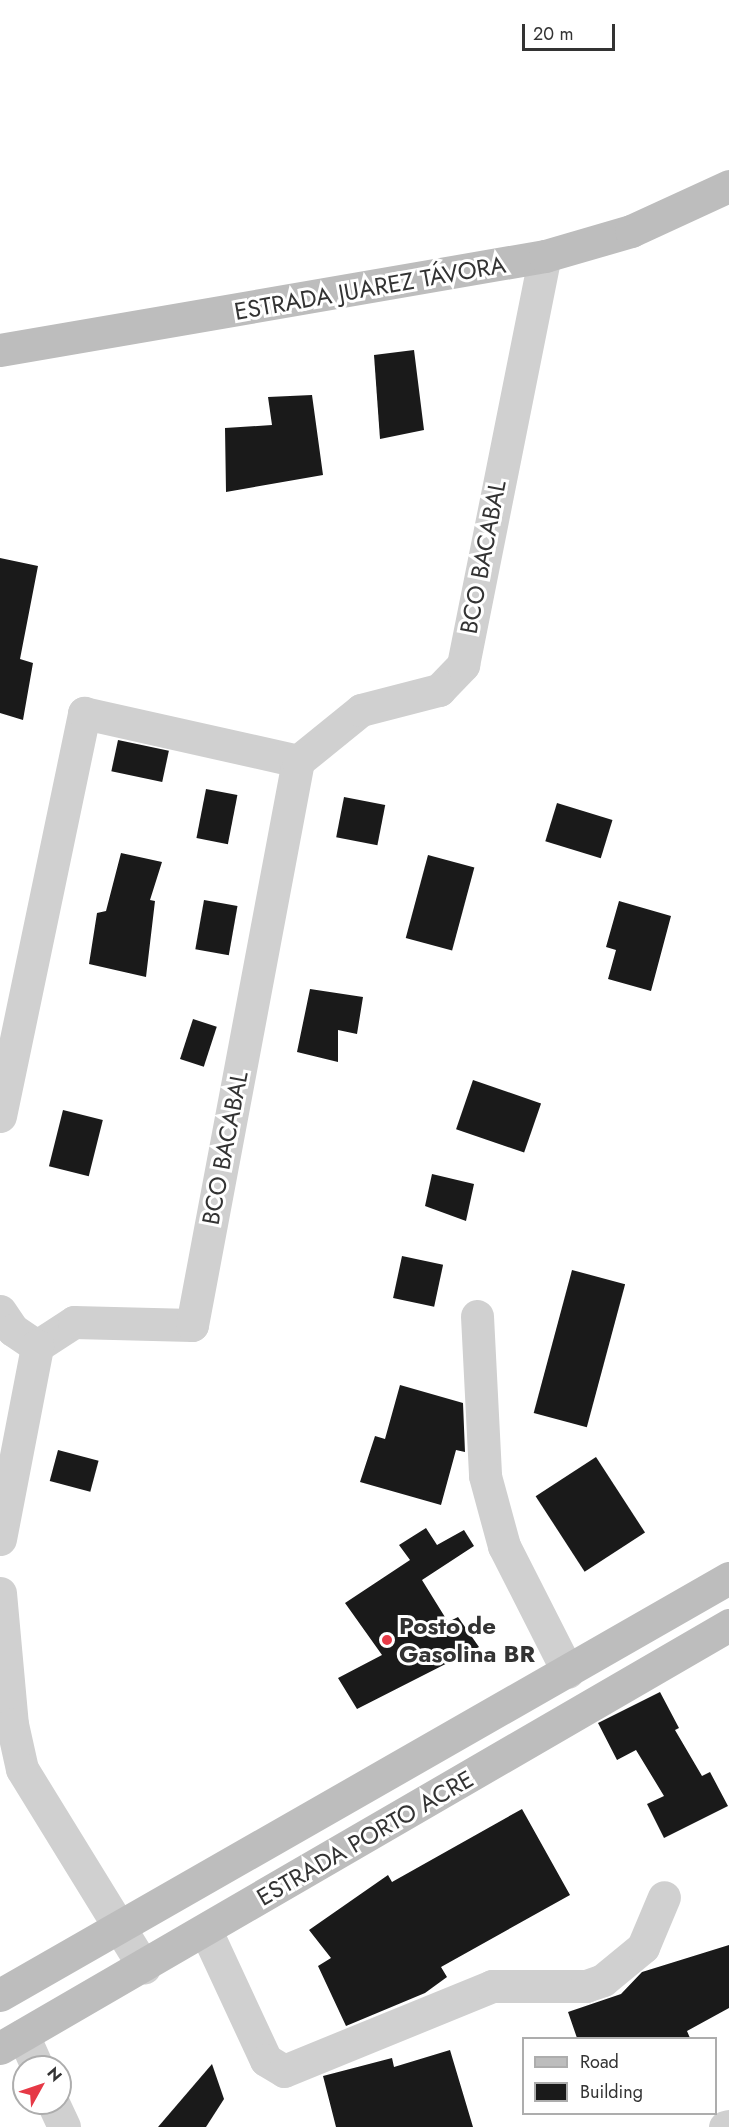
<!DOCTYPE html>
<html>
<head>
<meta charset="utf-8">
<style>
	body { margin:0 }
	#map { position:relative; width:729px; height:2127px; overflow:hidden; background:#fff; font-family:Jost,sans-serif }
	div>[style] { position:absolute }
	.building>* { inset:0; background:#1a1a1a; transform-origin:0 0 }
	.street>* { height:33px; margin:-16.5px; padding:0 16.5px; transform-origin:16.5px; border-radius:16.5px; background:#d0d0d0 }
	.secondary>* { height:33px; margin:-16.5px; padding:0 16.5px; transform-origin:16.5px; border-radius:16.5px; background:#bdbdbd }
	.dots>* { width:16px; height:16px; translate:-50% -50%; box-sizing:border-box; border:3px solid #fff; border-radius:50% }
	span { translate:-50% -50%; white-space:nowrap; text-align:center; line-height:1.15; -webkit-text-stroke:6px #fff; paint-order:stroke }
	.street-label { font-size:24px; color:#333 }
	.poi-label { font-size:24px; color:#333; font-weight:700 }
	.left { translate:0 -50%; text-align:left }
	.legend { position:absolute; left:522px; top:2037px; width:195px; height:78px; box-sizing:border-box; background:#fff; border:2px solid #adadad; margin:0; padding:8px 10px; list-style:none; font-size:18px; color:#333 }
	.legend li { display:flex; align-items:center; gap:12px; height:30px }
	.legend b { width:30px; border:2px solid #adadad }
	.north { position:absolute; left:12px; top:2055px; width:60px; height:60px; box-sizing:border-box; background:#fff; border:2px solid #adadad; border-radius:50%; rotate:50deg; font-size:16px; font-weight:700; line-height:24px; text-align:center; color:#333 }
	.north::after { content:''; display:block; margin:auto; width:21px; height:27px; background:#e63946; clip-path:polygon(50% 0,100% 100%,50% 72%,0 100%) }
	.scale { position:absolute; left:522px; top:24px; width:93px; height:27px; box-sizing:border-box; border:3px solid #333; border-top:0; padding-left:8px; font-size:18px; line-height:21px; white-space:nowrap; color:#333; -webkit-text-stroke:4px #fff; paint-order:stroke }
</style>
</head>
<body>
<div id="map">
	<div class="building">
		<div style="clip-path:polygon(414px 350px,424px 430px,380px 439px,374px 355px)"></div>
		<div style="clip-path:polygon(312px 395px,323px 475px,226px 492px,225px 428px,272px 425px,268px 397px)"></div>
		<div style="clip-path:polygon(0 558px,38px 566px,20px 659px,33px 663px,23px 720px,0 713px)"></div>
		<div style="left:118px;top:740px;width:52px;height:32px;rotate:12deg"></div>
		<div style="left:206px;top:789px;width:32px;height:50px;rotate:11deg"></div>
		<div style="left:344px;top:797px;width:42px;height:41px;rotate:11deg"></div>
		<div style="left:557px;top:803px;width:58px;height:40px;rotate:17deg"></div>
		<div style="clip-path:polygon(121px 853px,162px 862px,150px 900px,155px 901px,146px 977px,89px 964px,97px 913px,106px 911px)"></div>
		<div style="left:428px;top:855px;width:48px;height:86px;rotate:15deg"></div>
		<div style="left:204px;top:900px;width:34px;height:50px;rotate:10deg"></div>
		<div style="clip-path:polygon(619px 901px,671px 916px,651px 991px,608px 979px,616px 950px,606px 947px)"></div>
		<div style="clip-path:polygon(310px 989px,363px 997px,357px 1034px,338px 1030px,338px 1062px,297px 1052px)"></div>
		<div style="left:193px;top:1019px;width:25px;height:42px;rotate:18deg"></div>
		<div style="left:473px;top:1080px;width:72px;height:52px;rotate:19deg"></div>
		<div style="left:63px;top:1110px;width:41px;height:58px;rotate:14deg"></div>
		<div style="clip-path:polygon(432px 1174px,474px 1184px,466px 1221px,425px 1206px)"></div>
		<div style="left:402px;top:1256px;width:42px;height:43px;rotate:12deg"></div>
		<div style="left:572px;top:1270px;width:55px;height:148px;rotate:15deg"></div>
		<div style="clip-path:polygon(400px 1385px,463px 1403px,465px 1452px,456px 1450px,441px 1505px,360px 1482px,375px 1436px,385px 1439px)"></div>
		<div style="left:58px;top:1450px;width:42px;height:32px;rotate:15deg"></div>
		<div style="left:596px;top:1457px;width:90px;height:72px;rotate:57deg"></div>
		<div style="clip-path:polygon(426px 1528px,437px 1545px,464px 1530px,474px 1546px,422px 1580px,448px 1622px,458px 1617px,479px 1647px,357px 1709px,338px 1678px,382px 1655px,345px 1603px,410px 1560px,399px 1545px)"></div>
		<div style="clip-path:polygon(660px 1692px,679px 1728px,675px 1730px,702px 1776px,710px 1772px,728px 1806px,664px 1838px,647px 1804px,664px 1796px,636px 1750px,617px 1760px,598px 1723px)"></div>
		<div style="clip-path:polygon(522px 1809px,570px 1895px,441px 1967px,447px 1977px,425px 1993px,346px 2026px,318px 1966px,331px 1958px,309px 1930px,388px 1875px,392px 1882px)"></div>
		<div style="clip-path:polygon(729px 1945px,729px 2008px,687px 2031px,690px 2038px,577px 2038px,568px 2012px,621px 1994px,642px 1972px)"></div>
		<div style="clip-path:polygon(450px 2050px,473px 2127px,336px 2127px,323px 2076px,392px 2058px,394px 2067px)"></div>
		<div style="clip-path:polygon(212px 2064px,224px 2099px,206px 2127px,158px 2127px)"></div>
	</div>
	<div class="street">
		<div style="left:0;top:1116px;width:412px;rotate:-78.2deg"></div>
		<div style="left:84px;top:713px;width:219px;rotate:12.6deg"></div>
		<div style="left:0;top:1311px;width:23px;rotate:56deg"></div>
		<div style="left:13px;top:1330px;width:29px;rotate:34deg"></div>
		<div style="left:37px;top:1346px;width:44px;rotate:-33deg"></div>
		<div style="left:74px;top:1322px;width:118px;rotate:1.5deg"></div>
		<div style="left:192px;top:1325px;width:574px;rotate:-79.36deg"></div>
		<div style="left:298px;top:761px;width:81px;rotate:-39deg"></div>
		<div style="left:361px;top:710px;width:81px;rotate:-14.4deg"></div>
		<div style="left:439px;top:690px;width:35px;rotate:-46deg"></div>
		<div style="left:463px;top:665px;width:417px;rotate:-78.7deg"></div>
		<div style="left:477px;top:1316px;width:160px;rotate:87.1deg"></div>
		<div style="left:485px;top:1476px;width:73px;rotate:74.8deg"></div>
		<div style="left:504px;top:1546px;width:141px;rotate:63.1deg"></div>
		<div style="left:0;top:1539px;width:197px;rotate:-79.1deg"></div>
		<div style="left:0;top:1593px;width:132px;rotate:84.8deg"></div>
		<div style="left:12px;top:1724px;width:46px;rotate:77.5deg"></div>
		<div style="left:22px;top:1769px;width:233px;rotate:58.4deg"></div>
		<div style="left:206px;top:1931px;width:142px;rotate:65.1deg"></div>
		<div style="left:266px;top:2060px;width:21px;rotate:31deg"></div>
		<div style="left:284px;top:2071px;width:225px;rotate:-22.2deg"></div>
		<div style="left:492px;top:1986px;width:94px"></div>
		<div style="left:586px;top:1986px;width:18px;rotate:-19deg"></div>
		<div style="left:603px;top:1980px;width:52px;rotate:-39.5deg"></div>
		<div style="left:643px;top:1947px;width:54px;rotate:-67.2deg"></div>
		<div style="left:23px;top:2035px;width:35px;rotate:66deg"></div>
		<div style="left:53px;top:2103px;width:26px;rotate:65deg"></div>
		<div style="left:725px;top:2127px;width:4px;rotate:-14deg"></div>
	</div>
	<div class="secondary">
		<div style="left:0;top:350px;width:553px;rotate:-9.79deg"></div>
		<div style="left:545px;top:256px;width:90px;rotate:-16.2deg"></div>
		<div style="left:631px;top:231px;width:108px;rotate:-24.7deg"></div>
		<div style="left:0;top:1995px;width:840px;rotate:-29.77deg"></div>
		<div style="left:0;top:2048px;width:843px;rotate:-30.12deg"></div>
	</div>
	<div class="dots">
		<div style="left:387px;top:1640px;background:#e63946"></div>
	</div>
	<div class="street-label">
		<span style="left:370px;top:288px;rotate:-10deg">ESTRADA JUAREZ TÁVORA</span>
		<span style="left:483px;top:557px;rotate:-79deg">BCO BACABAL</span>
		<span style="left:225px;top:1148px;rotate:-79deg">BCO BACABAL</span>
		<span style="left:365px;top:1838px;rotate:-30deg">ESTRADA PORTO ACRE</span>
	</div>
	<div class="poi-label">
		<span class="left" style="left:399px;top:1640px">Posto de<br>Gasolina BR</span>
	</div>
	<ul class="legend">
	<li><b style="height:8px;background:#bdbdbd"></b>Road</li>
	<li><b style="height:16px;background:#1a1a1a"></b>Building</li>
	</ul>
	<div class="north">N</div>
	<div class="scale">20 m</div>
</div>
</body>
</html>
